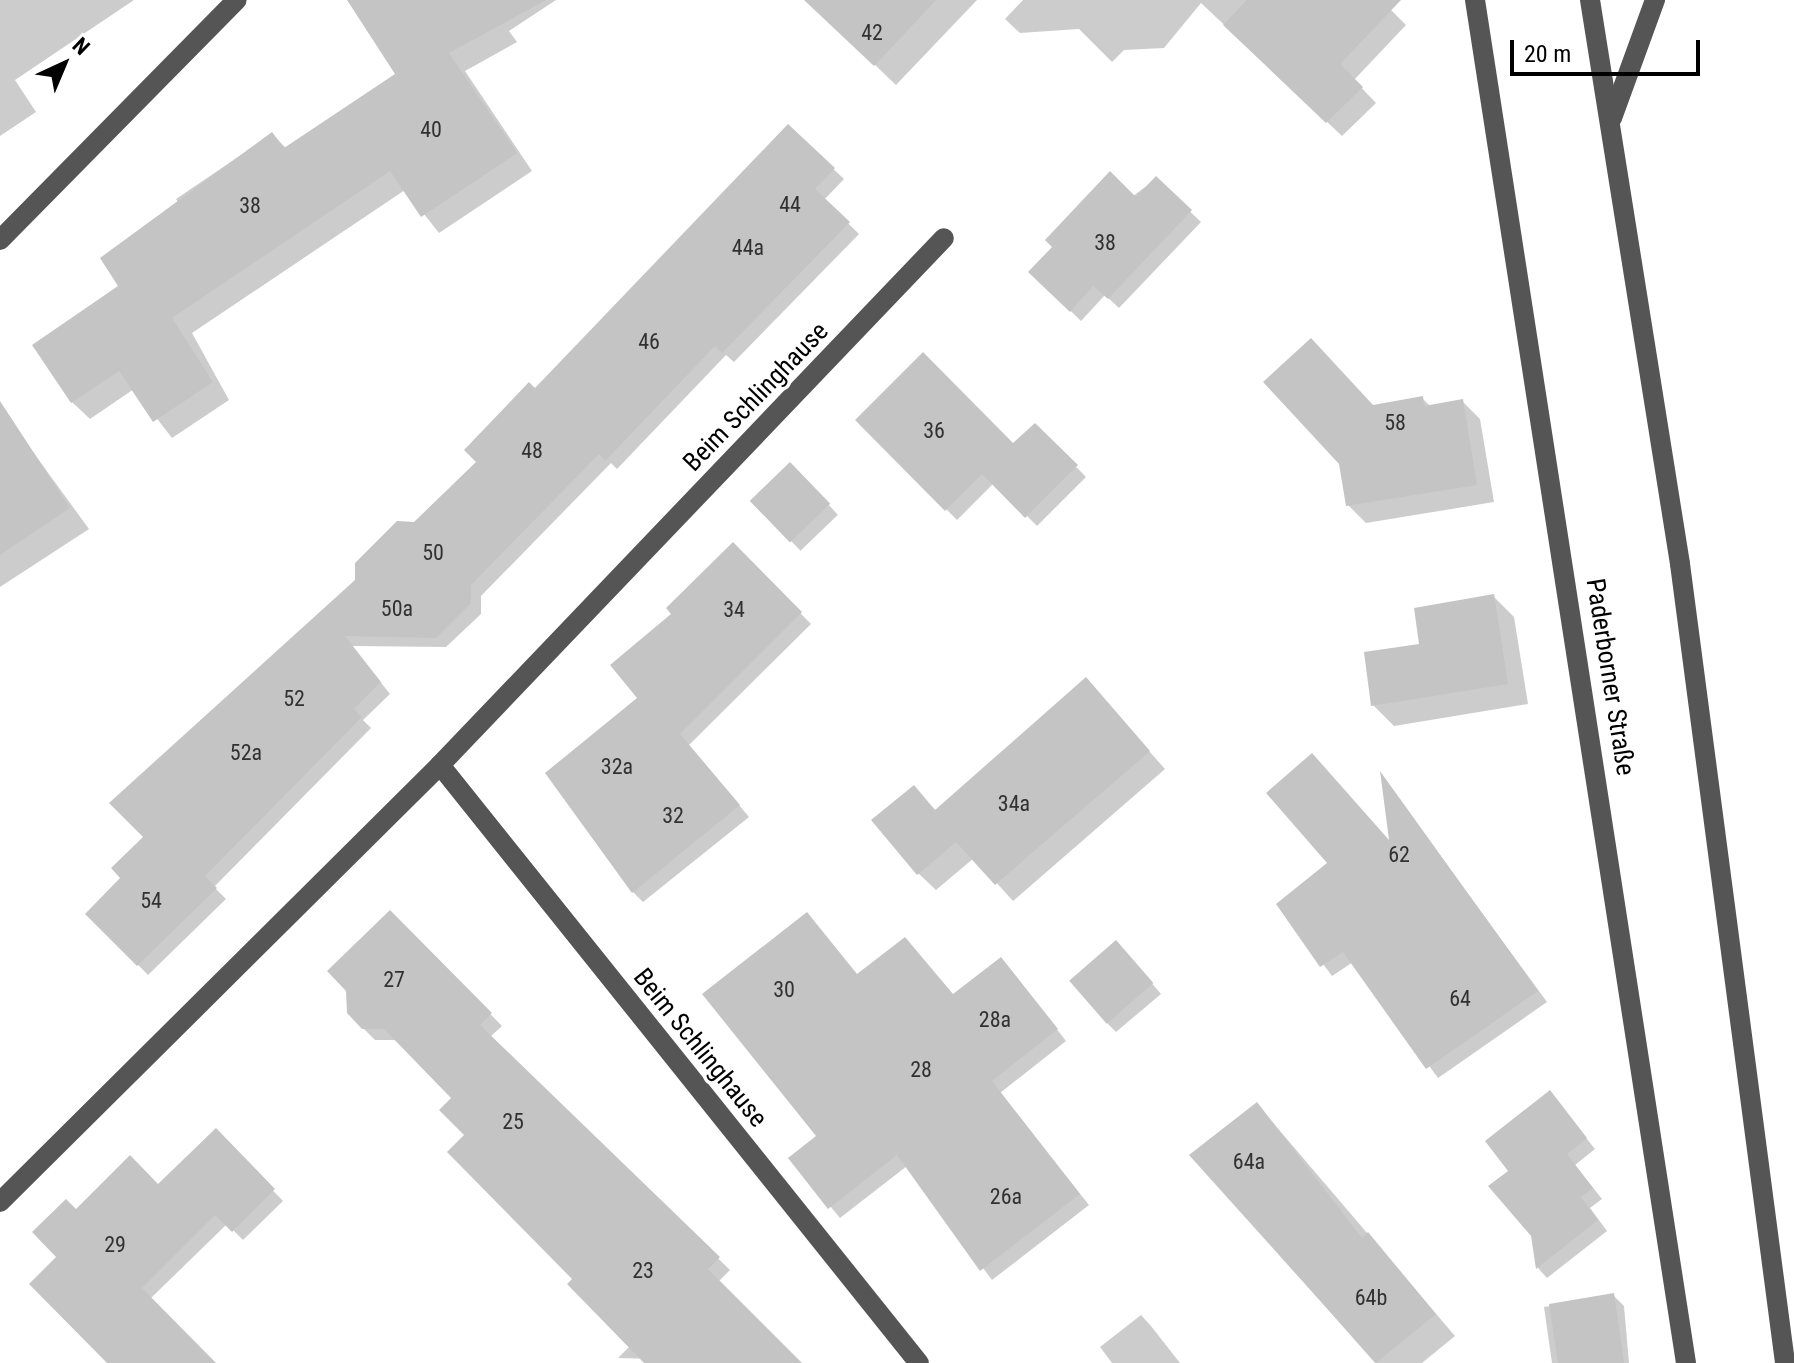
<!DOCTYPE html>
<html>
<head>
<meta charset="utf-8">
<style>
	body { margin:0 }
	#map { position:relative; width:1794px; height:1363px; overflow:hidden; background:#fff; font-family:"Roboto Condensed",sans-serif }
	div>[style] { position:absolute }
	.shadow>* { inset:0; background:#0003; transform-origin:0 0 }
	.building>* { inset:0; background:#c4c4c4; transform-origin:0 0 }
	.minor>* { height:20px; margin:-10px; padding:0 10px; transform-origin:10px; border-radius:10px; background:#555 }
	span { translate:-50% -50%; white-space:nowrap; text-align:center; line-height:1.15; -webkit-text-stroke:7px #fff; paint-order:stroke }
	.number-label { font-size:22px; color:#313131 }
	.number-label span { -webkit-text-stroke-width:0 }
	.street-label { font-size:26px; color:#000 }
	.north { position:absolute; left:24px; top:24px; width:80px; height:80px; -webkit-text-stroke:6px #fff; paint-order:stroke; rotate:44deg; font-size:22px; font-weight:700; line-height:32px; text-align:center; color:#000 }
	.north::after { content:''; display:block; margin:auto; width:28px; height:36px; background:#000; clip-path:polygon(50% 0,100% 100%,50% 72%,0 100%) }
	.scale { position:absolute; left:1510px; top:40px; width:190px; height:36px; box-sizing:border-box; border:4px solid #000; border-top:0; padding-left:10px; font-size:24px; line-height:28px; white-space:nowrap; color:#000; -webkit-text-stroke:6px #fff; paint-order:stroke }
</style>
</head>
<body>
<div id="map">
	<div class="shadow">
		<div style="clip-path:polygon(0 0,134px 0,15px 80px,36px 112px,0 136px)"></div>
		<div style="clip-path:polygon(355px 0,556px 0,509px 31px,517px 42px,465px 71px,532px 171px,439px 233px,405px 190px,192px 333px,229px 400px,172px 438px,134px 389px,90px 419px,72px 402px,121px 286px,180px 206px,176px 199px,272px 134px,287px 149px,398px 74px)"></div>
		<div style="clip-path:polygon(807px 0,977px 0,896px 85px)"></div>
		<div style="clip-path:polygon(1023px 0,1381px 0,1406px 25px,1354px 80px,1376px 103px,1342px 136px,1201px 3px,1164px 48px,1124px 50px,1112px 62px,1079px 29px,1020px 33px,1005px 19px)"></div>
		<div style="clip-path:polygon(788px 126px,844px 179px,824px 200px,859px 234px,734px 362px,726px 355px,617px 469px,611px 463px,481px 596px,481px 614px,446px 647px,352px 646px,390px 694px,363px 720px,371px 728px,214px 887px,226px 899px,148px 975px,88px 914px,123px 878px,146px 837px,357px 581px,478px 462px,535px 391px)"></div>
		<div style="clip-path:polygon(1156px 179px,1201px 222px,1119px 308px,1105px 295px,1081px 321px,1031px 272px)"></div>
		<div style="clip-path:polygon(1422px 398px,1430px 406px,1462px 401px,1480px 419px,1494px 502px,1366px 523px,1348px 505px,1373px 407px)"></div>
		<div style="clip-path:polygon(858px 420px,1013px 446px,1035px 425px,1086px 477px,1037px 526px,994px 483px,957px 520px)"></div>
		<div style="clip-path:polygon(14px 426px,89px 529px,0 587px,0 435px)"></div>
		<div style="left:790px;top:465px;width:69px;height:52px;rotate:46deg"></div>
		<div style="clip-path:polygon(733px 545px,811px 624px,689px 745px,749px 817px,643px 902px,633px 892px,640px 699px)"></div>
		<div style="clip-path:polygon(1493px 596px,1514px 617px,1528px 704px,1394px 726px,1373px 705px,1421px 645px)"></div>
		<div style="clip-path:polygon(1086px 680px,1165px 769px,1013px 901px,974px 858px,936px 890px,918px 873px,914px 788px,936px 811px)"></div>
		<div style="clip-path:polygon(1382px 776px,1547px 1002px,1438px 1078px,1353px 962px,1332px 976px,1278px 904px,1391px 844px)"></div>
		<div style="clip-path:polygon(390px 912px,502px 1026px,490px 1037px,730px 1270px,718px 1282px,799px 1363px,618px 1358px,630px 1346px,467px 1136px,454px 1098px,398px 1040px,375px 1040px,363px 1028px)"></div>
		<div style="clip-path:polygon(1126px 953px,1161px 994px,1116px 1032px,1106px 1022px)"></div>
		<div style="clip-path:polygon(1011px 970px,1066px 1041px,1000px 1093px,1089px 1205px,992px 1280px,907px 1166px,840px 1218px,791px 1159px,819px 1137px,858px 976px,954px 996px)"></div>
		<div style="clip-path:polygon(1550px 1093px,1595px 1149px,1575px 1165px,1602px 1199px,1590px 1208px,1607px 1231px,1547px 1278px,1538px 1268px,1532px 1235px)"></div>
		<div style="clip-path:polygon(1257px 1104px,1455px 1336px,1422px 1363px,1375px 1363px,1192px 1155px)"></div>
		<div style="clip-path:polygon(216px 1131px,283px 1201px,243px 1240px,227px 1224px,150px 1299px,215px 1363px,109px 1363px,59px 1257px,76px 1212px,158px 1187px)"></div>
		<div style="clip-path:polygon(1614px 1296px,1624px 1306px,1629px 1363px,1552px 1363px,1544px 1307px)"></div>
		<div style="clip-path:polygon(1141px 1315px,1151px 1326px,1180px 1363px,1112px 1363px,1100px 1347px)"></div>
	</div>
	<div class="building">
		<div style="clip-path:polygon(347px 0,546px 0,449px 53px,517px 153px,421px 217px,390px 171px,172px 318px,213px 382px,153px 422px,119px 371px,71px 403px,32px 345px,118px 286px,100px 258px,272px 132px,284px 148px,395px 74px)"></div>
		<div style="clip-path:polygon(804px 0,936px 0,874px 66px)"></div>
		<div style="clip-path:polygon(1247px 0,1401px 0,1340px 64px,1363px 87px,1326px 123px,1223px 25px)"></div>
		<div style="clip-path:polygon(788px 124px,835px 168px,815px 189px,850px 222px,722px 353px,715px 346px,605px 461px,599px 454px,471px 585px,471px 603px,436px 638px,345px 636px,381px 682px,354px 709px,362px 717px,205px 876px,217px 888px,137px 966px,85px 914px,120px 878px,111px 868px,143px 837px,109px 803px,355px 580px,355px 563px,397px 521px,414px 522px,476px 462px,464px 450px,529px 382px,535px 388px)"></div>
		<div style="clip-path:polygon(1110px 171px,1136px 197px,1156px 176px,1192px 210px,1108px 299px,1093px 286px,1070px 312px,1028px 272px,1052px 247px,1045px 240px)"></div>
		<div style="clip-path:polygon(1311px 338px,1373px 405px,1423px 396px,1424px 406px,1463px 399px,1477px 485px,1346px 506px,1339px 464px,1263px 382px)"></div>
		<div style="clip-path:polygon(923px 352px,1013px 443px,1035px 423px,1078px 465px,1025px 518px,982px 474px,945px 511px,855px 420px)"></div>
		<div style="clip-path:polygon(0 401px,70px 508px,0 555px)"></div>
		<div style="left:790px;top:462px;width:58px;height:56px;rotate:46deg"></div>
		<div style="clip-path:polygon(733px 542px,802px 612px,680px 734px,740px 805px,632px 893px,545px 773px,637px 698px,610px 665px,671px 614px,666px 608px)"></div>
		<div style="clip-path:polygon(1494px 594px,1508px 684px,1371px 706px,1364px 652px,1419px 644px,1414px 608px)"></div>
		<div style="clip-path:polygon(1086px 677px,1150px 751px,995px 885px,956px 842px,917px 875px,871px 820px,914px 785px,935px 810px)"></div>
		<div style="clip-path:polygon(1312px 753px,1389px 840px,1380px 771px,1538px 991px,1426px 1069px,1343px 952px,1320px 967px,1276px 904px,1327px 863px,1266px 793px)"></div>
		<div style="clip-path:polygon(390px 910px,492px 1013px,480px 1025px,720px 1257px,708px 1269px,802px 1363px,644px 1363px,567px 1284px,572px 1279px,447px 1152px,464px 1135px,439px 1110px,451px 1098px,384px 1029px,362px 1029px,347px 1013px,346px 991px,327px 971px)"></div>
		<div style="clip-path:polygon(807px 912px,857px 974px,905px 937px,953px 994px,1001px 957px,1058px 1029px,992px 1081px,1080px 1194px,980px 1271px,897px 1155px,828px 1209px,788px 1158px,816px 1136px,702px 994px)"></div>
		<div style="left:1116px;top:940px;width:57px;height:62px;rotate:49deg"></div>
		<div style="clip-path:polygon(1550px 1090px,1587px 1138px,1567px 1154px,1593px 1188px,1581px 1197px,1598px 1220px,1536px 1269px,1531px 1236px,1488px 1186px,1508px 1171px,1485px 1141px)"></div>
		<div style="clip-path:polygon(1257px 1102px,1362px 1238px,1368px 1232px,1436px 1314px,1376px 1363px,1189px 1155px)"></div>
		<div style="clip-path:polygon(216px 1128px,275px 1189px,232px 1232px,215px 1215px,142px 1288px,216px 1363px,107px 1363px,29px 1284px,56px 1257px,32px 1232px,66px 1199px,76px 1209px,130px 1155px,158px 1184px)"></div>
		<div style="clip-path:polygon(1614px 1293px,1624px 1363px,1558px 1363px,1549px 1304px)"></div>
	</div>
	<div class="minor">
		<div style="left:1475px;top:0;width:1379px;rotate:81.2deg"></div>
		<div style="left:1590px;top:0;width:571px;rotate:80.93deg"></div>
		<div style="left:1680px;top:564px;width:806px;rotate:82.51deg"></div>
		<div style="left:1612px;top:118px;width:126px;rotate:-70deg"></div>
		<div style="left:0;top:240px;width:337px;rotate:-45.4deg"></div>
		<div style="left:440px;top:765px;width:766px;rotate:51.31deg"></div>
		<div style="left:0;top:1202px;width:620px;rotate:-44.8deg"></div>
		<div style="left:440px;top:765px;width:729px;rotate:-46.28deg"></div>
	</div>
	<div class="number-label">
		<span style="left:872px;top:33px">42</span>
		<span style="left:431px;top:130px">40</span>
		<span style="left:790px;top:205px">44</span>
		<span style="left:250px;top:206px">38</span>
		<span style="left:1105px;top:243px">38</span>
		<span style="left:748px;top:248px">44a</span>
		<span style="left:649px;top:342px">46</span>
		<span style="left:1395px;top:423px">58</span>
		<span style="left:934px;top:431px">36</span>
		<span style="left:532px;top:451px">48</span>
		<span style="left:433px;top:553px">50</span>
		<span style="left:397px;top:609px">50a</span>
		<span style="left:734px;top:610px">34</span>
		<span style="left:294px;top:699px">52</span>
		<span style="left:246px;top:753px">52a</span>
		<span style="left:617px;top:767px">32a</span>
		<span style="left:1014px;top:804px">34a</span>
		<span style="left:673px;top:816px">32</span>
		<span style="left:1399px;top:855px">62</span>
		<span style="left:151px;top:901px">54</span>
		<span style="left:394px;top:980px">27</span>
		<span style="left:784px;top:990px">30</span>
		<span style="left:1460px;top:999px">64</span>
		<span style="left:995px;top:1020px">28a</span>
		<span style="left:921px;top:1070px">28</span>
		<span style="left:513px;top:1122px">25</span>
		<span style="left:1249px;top:1162px">64a</span>
		<span style="left:1006px;top:1197px">26a</span>
		<span style="left:115px;top:1245px">29</span>
		<span style="left:643px;top:1271px">23</span>
		<span style="left:1371px;top:1298px">64b</span>
	</div>
	<div class="street-label">
		<span style="left:756px;top:397px;rotate:-46deg">Beim Schlinghause</span>
		<span style="left:1610px;top:677px;rotate:81deg">Paderborner Straße</span>
		<span style="left:700px;top:1048px;rotate:51deg">Beim Schlinghause</span>
	</div>
	<div class="north">N</div>
	<div class="scale">20 m</div>
</div>
</body>
</html>
